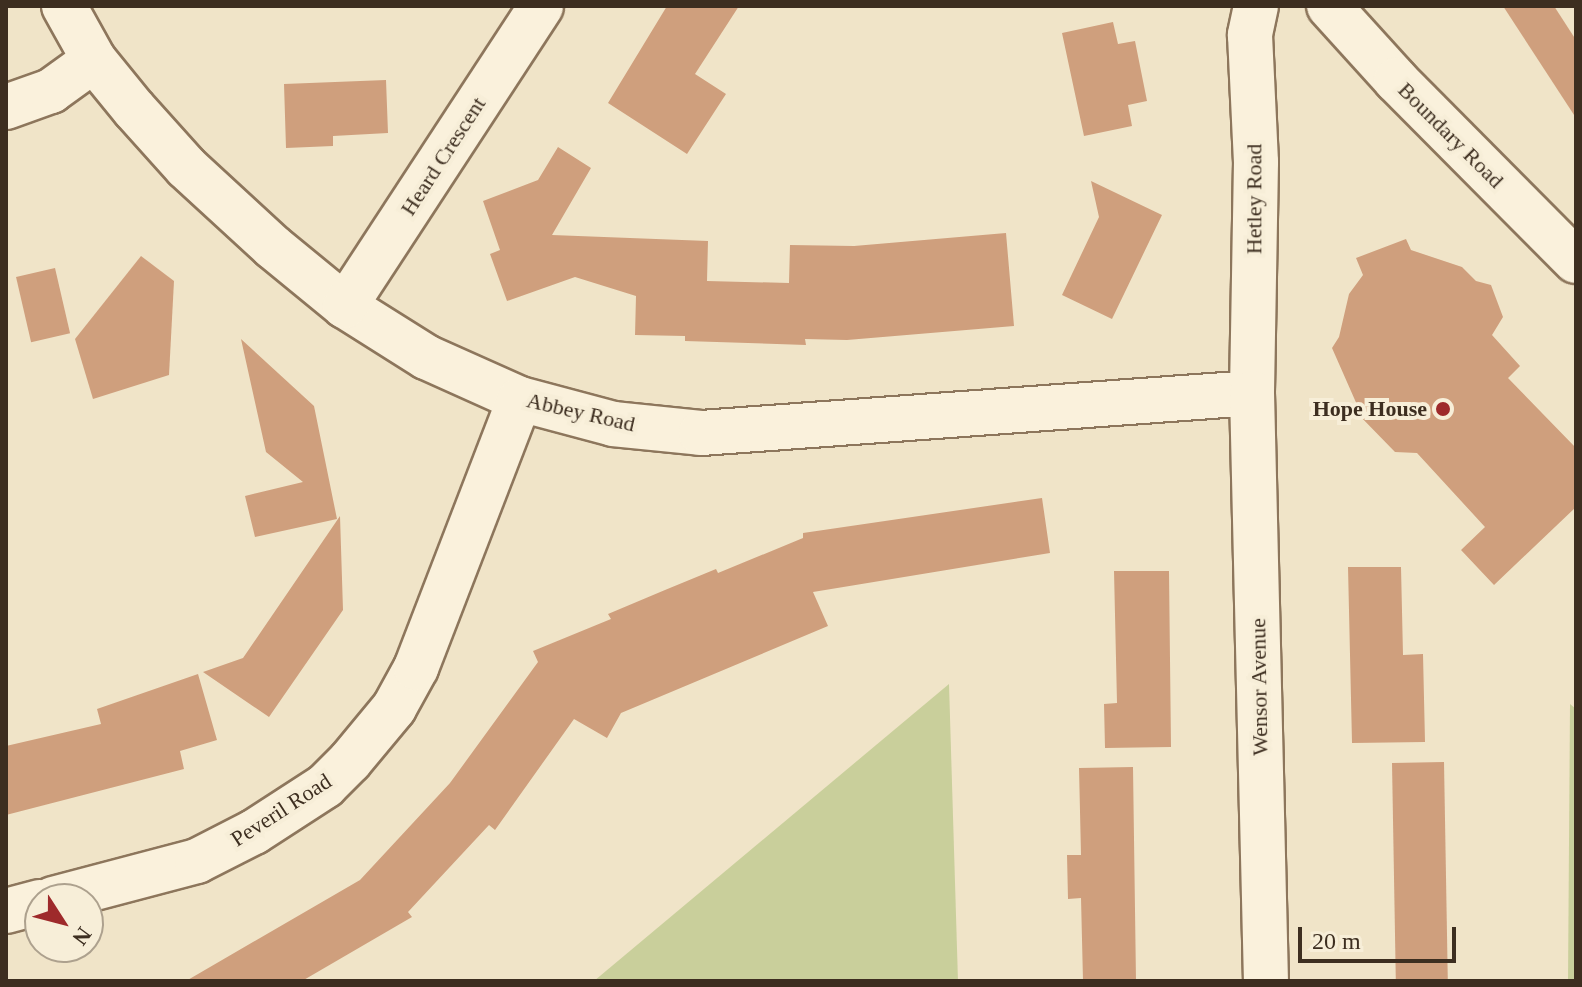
<!DOCTYPE html>
<html>
<head>
<meta charset="utf-8">
<style>
	body { margin:0 }
	#map { position:relative; width:1582px; height:987px; overflow:hidden; background:#f0e4c8; font-family:Georgia,serif }
	div>[style] { position:absolute }
	.green>* { inset:0; background:#c9cf9b }
	.building>* { inset:0; background:#cf9f7d; transform-origin:0 0 }
	.roads { filter:drop-shadow(2px 0 #8d765c) drop-shadow(-2px 0 #8d765c) drop-shadow(0 2px #8d765c) drop-shadow(0 -2px #8d765c) }
	.minor>* { height:44px; margin:-22px; padding:0 22px; transform-origin:22px; border-radius:22px; background:#faf1dc }
	.dots>* { width:22px; height:22px; translate:-50% -50%; box-sizing:border-box; border:4px solid #f7eed8; border-radius:50% }
	span { translate:-50% -50%; white-space:nowrap; text-align:center; line-height:1.15; -webkit-text-stroke:8px #f7eed8; paint-order:stroke }
	.street-label { font-size:22px; color:#3d2e20 }
	.poi-label { font-size:22px; color:#3d2e20; font-weight:700 }
	.right { translate:-100% -50%; text-align:right }
	.frame { position:absolute; inset:0; border:8px solid #3d2e20; pointer-events:none }
	.north { position:absolute; left:24px; top:883px; width:80px; height:80px; box-sizing:border-box; background:#f7eed8; border:2px solid #ada18e; border-radius:50%; rotate:126deg; font-size:22px; font-weight:700; line-height:32px; text-align:center; color:#3d2e20 }
	.north::after { content:''; display:block; margin:auto; width:28px; height:36px; background:#9e2a2b; clip-path:polygon(50% 0,100% 100%,50% 72%,0 100%) }
	.scale { position:absolute; left:1298px; top:927px; width:158px; height:36px; box-sizing:border-box; border:4px solid #3d2e20; border-top:0; padding-left:10px; font-size:24px; line-height:28px; white-space:nowrap; color:#3d2e20; -webkit-text-stroke:6px #f7eed8; paint-order:stroke }
</style>
</head>
<body>
<div id="map">
	<div class="green">
		<div style="clip-path:polygon(949px 684px,958px 981px,594px 981px)"></div>
		<div style="clip-path:polygon(1570px 704px,1576px 709px,1576px 981px,1568px 981px)"></div>
	</div>
	<div class="building">
		<div style="clip-path:polygon(667px 6px,739px 6px,695px 74px,726px 94px,687px 154px,608px 103px)"></div>
		<div style="clip-path:polygon(1503px 6px,1554px 6px,1576px 40px,1576px 118px)"></div>
		<div style="clip-path:polygon(1113px 22px,1118px 44px,1135px 41px,1147px 101px,1128px 105px,1132px 126px,1084px 136px,1062px 33px)"></div>
		<div style="clip-path:polygon(386px 80px,388px 133px,333px 136px,333px 146px,286px 148px,284px 84px)"></div>
		<div style="clip-path:polygon(558px 147px,591px 168px,552px 235px,708px 241px,707px 281px,789px 283px,790px 245px,854px 246px,1006px 233px,1014px 326px,847px 340px,805px 339px,806px 345px,685px 341px,685px 336px,635px 335px,636px 296px,575px 277px,507px 301px,490px 254px,500px 250px,483px 201px,538px 180px)"></div>
		<div style="clip-path:polygon(1091px 181px,1162px 215px,1112px 319px,1062px 295px,1099px 217px)"></div>
		<div style="clip-path:polygon(1406px 239px,1411px 250px,1462px 267px,1476px 281px,1491px 285px,1503px 317px,1492px 335px,1520px 366px,1508px 378px,1576px 448px,1576px 507px,1494px 585px,1461px 550px,1485px 527px,1417px 453px,1395px 452px,1356px 412px,1358px 407px,1332px 348px,1339px 337px,1349px 294px,1363px 275px,1356px 258px)"></div>
		<div style="clip-path:polygon(141px 256px,174px 281px,169px 375px,93px 399px,75px 339px)"></div>
		<div style="left:55px;top:268px;width:67px;height:40px;rotate:77deg"></div>
		<div style="clip-path:polygon(241px 339px,314px 406px,337px 519px,255px 537px,245px 496px,303px 482px,266px 452px)"></div>
		<div style="clip-path:polygon(1042px 498px,1050px 553px,813px 592px,828px 626px,621px 713px,607px 738px,574px 719px,495px 830px,489px 825px,408px 912px,412px 917px,302px 981px,186px 981px,360px 880px,450px 783px,538px 662px,533px 651px,611px 619px,608px 614px,665px 590px,716px 569px,718px 573px,803px 538px,803px 533px)"></div>
		<div style="clip-path:polygon(340px 516px,343px 610px,269px 717px,203px 672px,243px 658px)"></div>
		<div style="clip-path:polygon(1348px 567px,1401px 567px,1403px 655px,1423px 654px,1425px 742px,1352px 743px)"></div>
		<div style="clip-path:polygon(1114px 571px,1169px 571px,1171px 747px,1105px 748px,1104px 704px,1117px 703px)"></div>
		<div style="clip-path:polygon(198px 674px,217px 740px,180px 751px,184px 769px,6px 815px,6px 746px,101px 724px,97px 709px)"></div>
		<div style="left:1444px;top:762px;width:219px;height:52px;rotate:89deg"></div>
		<div style="clip-path:polygon(1133px 767px,1136px 981px,1083px 981px,1081px 898px,1068px 899px,1067px 855px,1081px 855px,1079px 768px)"></div>
	</div>
	<div class="roads">
		<div class="minor">
			<div style="left:64px;top:6px;width:62px;rotate:60.9deg"></div>
			<div style="left:94px;top:60px;width:63px;rotate:50.8deg"></div>
			<div style="left:134px;top:109px;width:78px;rotate:48.1deg"></div>
			<div style="left:186px;top:167px;width:118px;rotate:42.6deg"></div>
			<div style="left:273px;top:247px;width:93px;rotate:39.3deg"></div>
			<div style="left:345px;top:306px;width:96px;rotate:32.2deg"></div>
			<div style="left:426px;top:357px;width:103px;rotate:24.1deg"></div>
			<div style="left:520px;top:399px;width:96px;rotate:15deg"></div>
			<div style="left:613px;top:424px;width:88px;rotate:5.8deg"></div>
			<div style="left:701px;top:433px;width:552px;rotate:-4.15deg"></div>
			<div style="left:1256px;top:6px;width:30px;rotate:102deg"></div>
			<div style="left:1250px;top:35px;width:127px;rotate:87.3deg"></div>
			<div style="left:1256px;top:162px;width:231px;rotate:91deg"></div>
			<div style="left:1252px;top:393px;width:588px;rotate:88.64deg"></div>
			<div style="left:1329px;top:6px;width:100px;rotate:47.8deg"></div>
			<div style="left:1396px;top:80px;width:255px;rotate:45.2deg"></div>
			<div style="left:6px;top:107px;width:48px;rotate:-19.6deg"></div>
			<div style="left:51px;top:91px;width:53px;rotate:-35.8deg"></div>
			<div style="left:345px;top:306px;width:358px;rotate:-56.8deg"></div>
			<div style="left:53px;top:899px;width:149px;rotate:-14.8deg"></div>
			<div style="left:197px;top:861px;width:64px;rotate:-27deg"></div>
			<div style="left:254px;top:832px;width:85px;rotate:-32.9deg"></div>
			<div style="left:325px;top:786px;width:35px;rotate:-45deg"></div>
			<div style="left:350px;top:761px;width:69px;rotate:-50.3deg"></div>
			<div style="left:394px;top:708px;width:46px;rotate:-61.2deg"></div>
			<div style="left:416px;top:668px;width:288px;rotate:-68.9deg"></div>
			<div style="left:6px;top:911px;width:35px;rotate:-15deg"></div>
		</div>
	</div>
	<div class="dots">
		<div style="left:1443px;top:409px;background:#9e2a2b"></div>
	</div>
	<div class="street-label">
		<span style="left:1451px;top:135px;rotate:45deg">Boundary Road</span>
		<span style="left:443px;top:156px;rotate:-57deg">Heard Crescent</span>
		<span style="left:1254px;top:199px;rotate:-90deg">Hetley Road</span>
		<span style="left:581px;top:412px;rotate:13deg">Abbey Road</span>
		<span style="left:1259px;top:687px;rotate:-91deg">Wensor Avenue</span>
		<span style="left:281px;top:810px;rotate:-33deg">Peveril Road</span>
	</div>
	<div class="poi-label">
		<span class="right" style="left:1427px;top:409px">Hope House</span>
	</div>
	<div class="frame"></div>
	<div class="north">N</div>
	<div class="scale">20 m</div>
</div>
</body>
</html>
